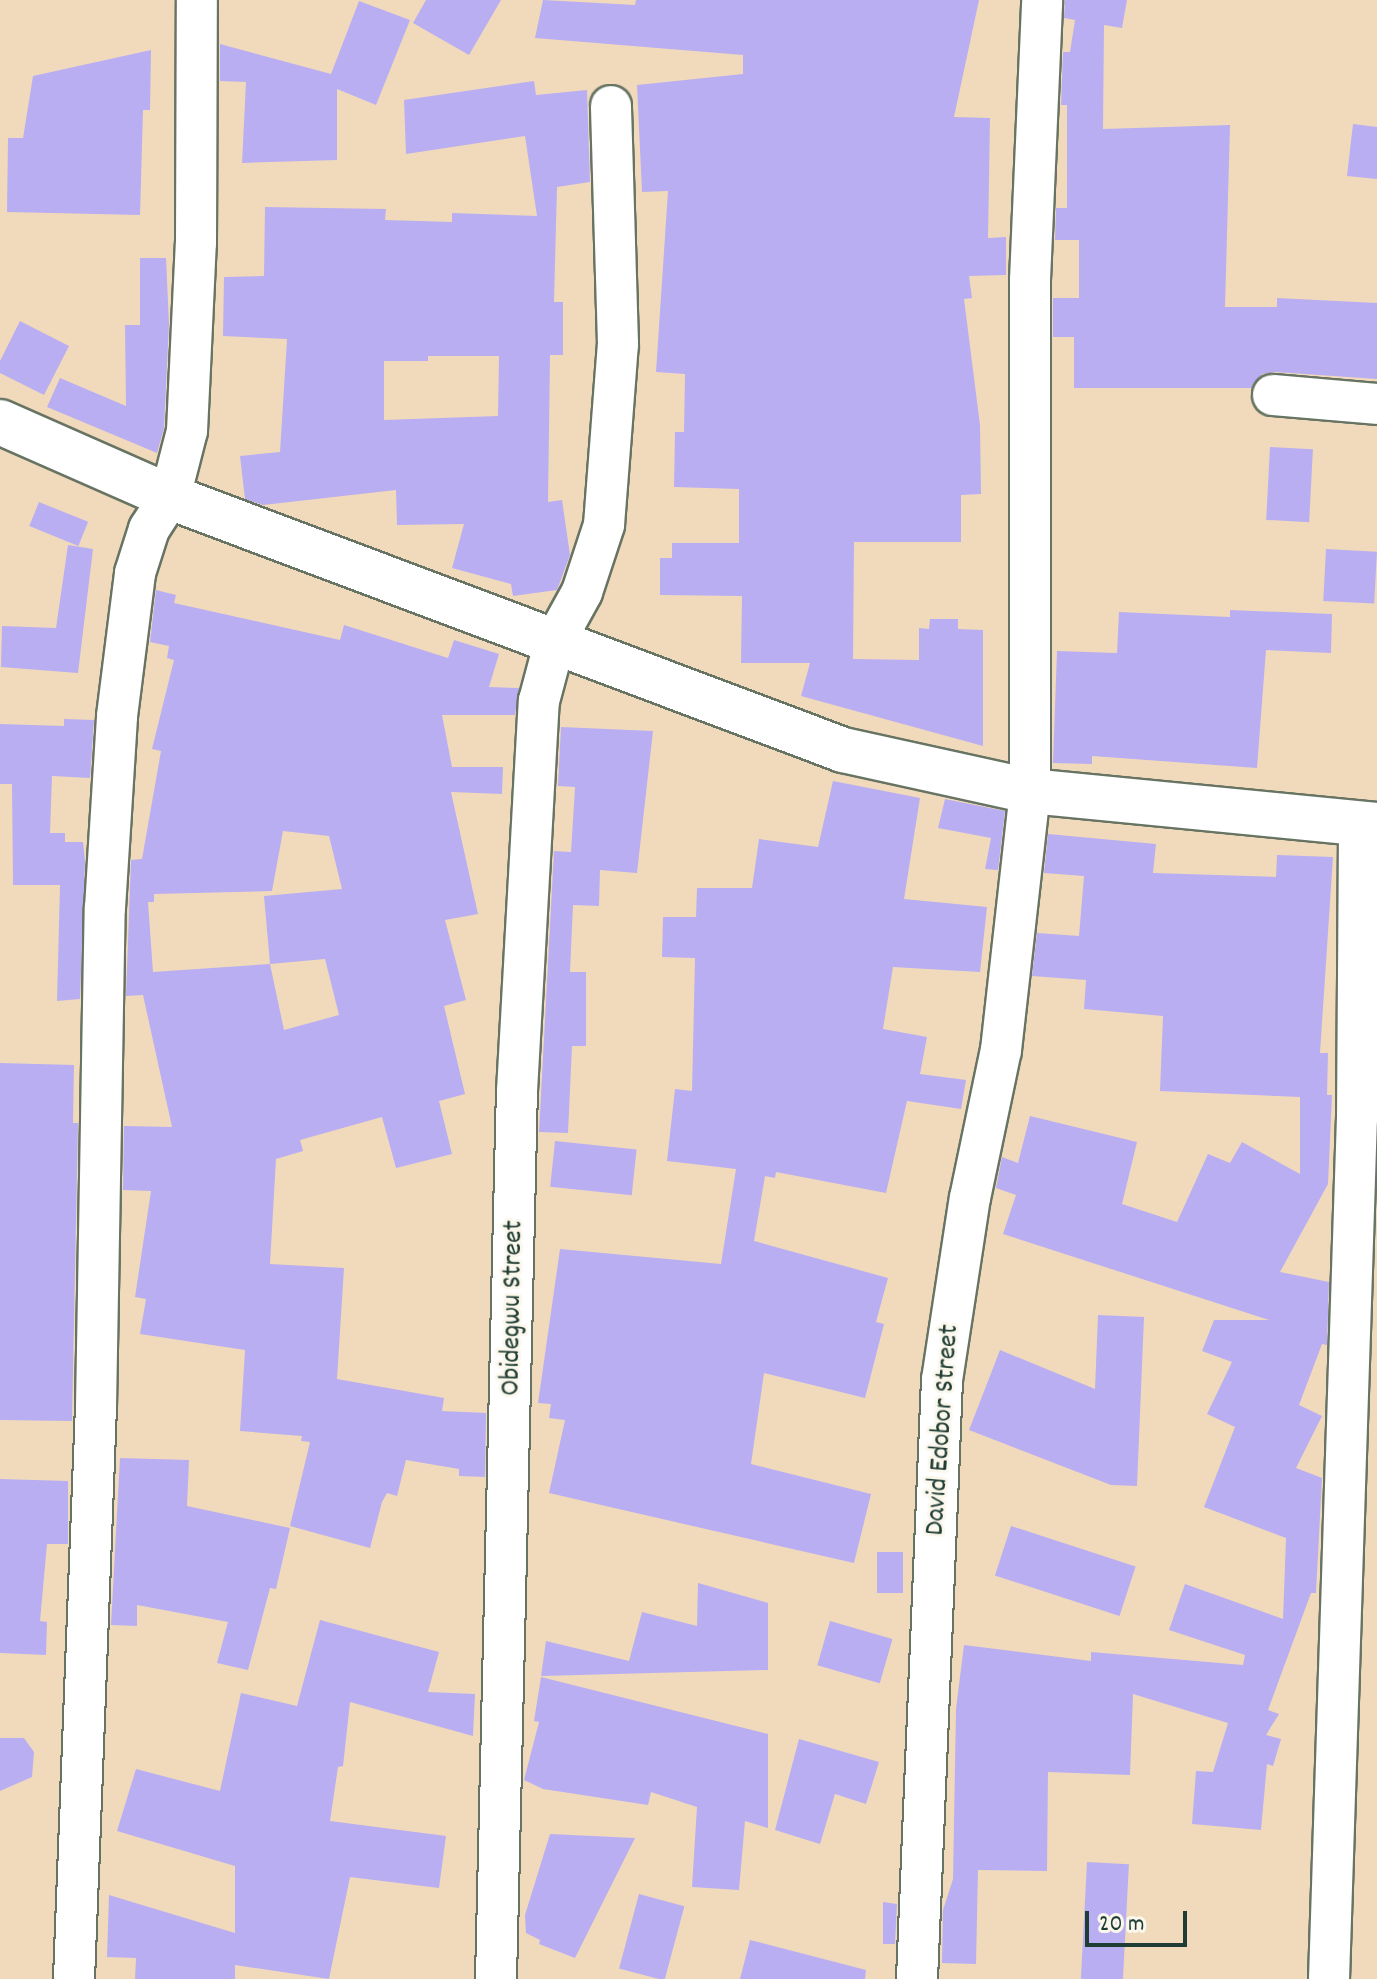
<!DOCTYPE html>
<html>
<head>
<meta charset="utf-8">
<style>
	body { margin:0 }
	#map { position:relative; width:1377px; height:1979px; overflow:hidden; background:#f1dabb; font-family:Dekko,sans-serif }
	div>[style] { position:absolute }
	.building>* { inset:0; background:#b9aef2; transform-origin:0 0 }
	.roads { filter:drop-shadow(2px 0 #687463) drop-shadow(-2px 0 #687463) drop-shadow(0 2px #687463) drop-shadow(0 -2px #687463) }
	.street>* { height:40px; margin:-20px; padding:0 20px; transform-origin:20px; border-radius:20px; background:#fff }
	.secondary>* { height:44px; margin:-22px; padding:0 22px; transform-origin:22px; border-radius:22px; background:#fff }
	span { translate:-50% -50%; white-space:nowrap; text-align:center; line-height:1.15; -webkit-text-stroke:6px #fbf7ec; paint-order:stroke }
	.street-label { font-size:28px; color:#1f3d34 }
	.scale { position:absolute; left:1085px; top:1911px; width:102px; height:36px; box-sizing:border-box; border:4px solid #1f3d34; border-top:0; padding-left:10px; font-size:24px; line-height:28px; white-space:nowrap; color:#1f3d34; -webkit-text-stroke:6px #fbf7ec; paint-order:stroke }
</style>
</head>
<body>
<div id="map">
	<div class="building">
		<div style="clip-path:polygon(426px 0,501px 0,469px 55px,413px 23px)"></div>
		<div style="clip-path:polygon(543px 0,635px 5px,636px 0,979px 0,954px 117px,990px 118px,988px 238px,1006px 237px,1006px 275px,969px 276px,972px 298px,964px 299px,980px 425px,981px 494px,961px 495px,961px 542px,854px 542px,853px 659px,919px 660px,919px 628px,929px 629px,930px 619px,958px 619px,958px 629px,983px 630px,983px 746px,801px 696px,810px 663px,741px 663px,742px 596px,660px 595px,660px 558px,672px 558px,672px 543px,739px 543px,739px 489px,674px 487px,675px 432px,684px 432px,685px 374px,656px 372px,668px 191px,642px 192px,637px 85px,743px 74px,743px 55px,535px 38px)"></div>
		<div style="clip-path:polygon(1065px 0,1127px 0,1122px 28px,1104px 25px,1103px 129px,1230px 125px,1225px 307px,1277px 307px,1277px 298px,1377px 303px,1377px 379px,1275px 372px,1262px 374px,1252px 388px,1074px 388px,1074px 337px,1053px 337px,1053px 298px,1079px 298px,1079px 240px,1055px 240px,1056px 208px,1067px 208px,1067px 105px,1061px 105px,1063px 52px,1070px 52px,1075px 20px,1064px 18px)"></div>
		<div style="clip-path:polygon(359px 1px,410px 20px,376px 105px,337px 89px,337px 160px,242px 163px,246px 82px,220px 81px,220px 44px,331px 74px)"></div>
		<div style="clip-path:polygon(151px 50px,150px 110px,143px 110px,140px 215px,7px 212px,8px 138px,23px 138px,33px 76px)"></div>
		<div style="clip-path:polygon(evenodd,534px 81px,536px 95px,587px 90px,590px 182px,557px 187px,554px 302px,563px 302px,563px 355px,550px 355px,548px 502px,562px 500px,570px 555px,557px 590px,513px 596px,511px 584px,452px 568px,464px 524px,397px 525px,396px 490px,263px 505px,245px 499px,240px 456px,280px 452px,287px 339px,223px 336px,224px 277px,264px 276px,265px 207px,386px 209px,385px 220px,452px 222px,452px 213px,537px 216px,525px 136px,406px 154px,404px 100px,534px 81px,428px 356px,499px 356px,498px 416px,384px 420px,384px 361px,428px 361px,428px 356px)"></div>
		<div style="clip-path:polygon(1353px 124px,1377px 127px,1377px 179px,1347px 176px)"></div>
		<div style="clip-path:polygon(140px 258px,166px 258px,169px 324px,164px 428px,157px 453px,47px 407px,60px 378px,126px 406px,125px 325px,140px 325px)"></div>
		<div style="clip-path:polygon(20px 321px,69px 346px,44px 395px,0 373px,0 361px)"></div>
		<div style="left:1270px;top:447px;width:43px;height:73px;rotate:3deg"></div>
		<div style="left:39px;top:502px;width:53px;height:26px;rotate:22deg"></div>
		<div style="clip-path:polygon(68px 545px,93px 549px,78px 673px,1px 667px,2px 626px,56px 628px)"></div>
		<div style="left:1326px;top:549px;width:51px;height:52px;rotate:3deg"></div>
		<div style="clip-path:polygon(evenodd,156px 590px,176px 595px,174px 603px,340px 640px,344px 625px,448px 658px,454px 640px,499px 654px,489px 687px,519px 688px,515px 715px,442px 715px,452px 767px,503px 767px,502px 794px,451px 792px,478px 914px,445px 920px,466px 1000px,444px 1006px,465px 1094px,439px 1101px,452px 1154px,396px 1168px,382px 1117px,300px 1140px,303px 1151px,276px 1159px,270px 1264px,344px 1268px,337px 1379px,444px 1398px,442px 1411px,486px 1413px,485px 1477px,459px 1476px,459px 1469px,406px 1460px,397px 1496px,387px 1493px,382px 1502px,370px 1548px,290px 1526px,310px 1442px,301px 1441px,302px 1436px,240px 1431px,245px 1350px,140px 1334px,146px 1299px,135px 1297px,151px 1191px,123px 1190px,124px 1126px,172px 1127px,143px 995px,126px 996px,131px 860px,142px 859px,161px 751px,152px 749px,174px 660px,167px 658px,169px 646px,150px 642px,156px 590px,283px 831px,329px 836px,342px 889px,264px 896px,270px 964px,325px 959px,339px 1015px,284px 1030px,270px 964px,153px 972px,148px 902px,154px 902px,154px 894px,272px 891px,283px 831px)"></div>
		<div style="clip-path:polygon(1230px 610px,1332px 614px,1331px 653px,1266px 650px,1257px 768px,1092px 756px,1092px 764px,1053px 763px,1057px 651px,1117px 653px,1119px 612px,1230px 617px)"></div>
		<div style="clip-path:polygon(64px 719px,94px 720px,90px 778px,52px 776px,50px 833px,65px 833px,65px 842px,83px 842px,85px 861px,80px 999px,57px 1001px,60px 885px,13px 885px,12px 784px,0 784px,0 724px,64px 726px)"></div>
		<div style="clip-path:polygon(561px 727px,653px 731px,637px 873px,600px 870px,599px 906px,573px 905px,570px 972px,586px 972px,586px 1046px,572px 1046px,568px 1133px,539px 1132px,554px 851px,571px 852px,575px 787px,558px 786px)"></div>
		<div style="clip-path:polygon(833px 781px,920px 798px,904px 899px,987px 907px,980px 972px,893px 967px,883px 1029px,927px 1037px,920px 1074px,966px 1080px,961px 1109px,907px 1101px,886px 1193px,776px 1172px,775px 1178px,765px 1176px,754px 1241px,888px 1278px,876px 1322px,884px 1324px,865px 1398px,764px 1373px,751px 1464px,871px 1494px,854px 1563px,549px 1493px,565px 1420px,549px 1418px,551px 1404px,538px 1403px,560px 1249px,721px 1264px,736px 1169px,667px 1161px,675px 1089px,692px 1091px,695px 958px,662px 957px,663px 917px,696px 917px,697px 888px,752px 888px,759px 839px,818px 847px)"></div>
		<div style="clip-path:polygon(945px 799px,1005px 811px,998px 870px,985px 869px,991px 838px,938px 828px)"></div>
		<div style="clip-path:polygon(1048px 834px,1156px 844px,1153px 873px,1276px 877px,1277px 855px,1333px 857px,1320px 1053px,1328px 1053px,1327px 1095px,1332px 1095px,1328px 1184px,1280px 1272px,1329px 1282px,1327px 1345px,1322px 1344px,1299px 1405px,1322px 1416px,1296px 1468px,1322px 1478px,1316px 1593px,1311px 1593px,1268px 1710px,1279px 1714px,1266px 1735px,1281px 1739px,1273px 1766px,1267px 1764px,1261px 1830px,1192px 1824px,1196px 1771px,1213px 1772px,1228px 1723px,1133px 1694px,1130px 1775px,1048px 1772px,1047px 1871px,978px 1870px,976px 1964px,942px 1963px,943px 1910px,953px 1879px,956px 1709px,964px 1645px,1091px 1661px,1091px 1652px,1243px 1665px,1245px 1655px,1169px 1630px,1185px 1584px,1283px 1619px,1286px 1538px,1204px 1507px,1235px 1427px,1207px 1414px,1232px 1362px,1202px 1351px,1214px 1320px,1269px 1320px,1003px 1234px,1016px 1195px,996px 1188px,1002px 1157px,1018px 1163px,1030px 1116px,1137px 1142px,1122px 1204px,1177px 1222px,1208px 1154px,1230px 1163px,1242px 1142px,1300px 1174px,1300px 1097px,1160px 1091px,1163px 1016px,1084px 1009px,1086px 980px,1032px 976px,1037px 933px,1079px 936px,1084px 876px,1044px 873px)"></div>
		<div style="clip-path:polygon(0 1063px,74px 1065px,73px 1123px,78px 1123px,72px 1421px,0 1420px)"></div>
		<div style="left:555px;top:1141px;width:82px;height:46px;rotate:6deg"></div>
		<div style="clip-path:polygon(1098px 1315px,1144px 1317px,1137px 1486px,1111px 1485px,969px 1430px,1000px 1350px,1095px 1389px)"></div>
		<div style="clip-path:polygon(120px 1458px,189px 1460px,187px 1506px,290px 1528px,276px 1589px,270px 1588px,248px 1670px,217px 1663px,228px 1622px,137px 1605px,137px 1626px,111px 1625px)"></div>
		<div style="clip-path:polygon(0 1479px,68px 1481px,68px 1544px,47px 1544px,40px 1621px,47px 1622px,46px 1655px,0 1653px)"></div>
		<div style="left:1011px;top:1526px;width:131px;height:52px;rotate:18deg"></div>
		<div style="left:877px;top:1552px;width:26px;height:41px"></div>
		<div style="clip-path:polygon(698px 1583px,768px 1603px,768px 1670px,541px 1676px,546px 1641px,629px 1661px,642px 1612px,697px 1626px)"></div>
		<div style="clip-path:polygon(320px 1620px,439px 1652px,428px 1692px,475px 1694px,473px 1736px,350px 1702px,343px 1766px,338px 1767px,330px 1821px,446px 1836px,439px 1888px,350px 1877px,329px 1979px,235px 1965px,235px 1979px,135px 1979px,136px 1958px,107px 1957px,109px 1895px,235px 1933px,235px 1866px,117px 1831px,136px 1769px,220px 1791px,241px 1693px,297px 1706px)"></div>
		<div style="left:830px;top:1621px;width:65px;height:46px;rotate:16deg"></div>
		<div style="clip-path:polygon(541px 1677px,768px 1734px,768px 1828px,745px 1821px,739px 1890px,692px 1887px,697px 1807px,651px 1792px,648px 1805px,543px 1789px,524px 1780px,539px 1722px,534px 1721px)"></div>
		<div style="clip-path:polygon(0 1738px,24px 1738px,34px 1752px,32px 1777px,0 1791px)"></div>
		<div style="clip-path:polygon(799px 1739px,879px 1762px,866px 1804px,835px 1794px,820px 1844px,775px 1830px)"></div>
		<div style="clip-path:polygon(550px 1834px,635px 1838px,575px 1958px,539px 1944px,540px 1940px,526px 1933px,525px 1915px)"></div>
		<div style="left:1087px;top:1862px;width:42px;height:117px;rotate:3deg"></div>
		<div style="left:639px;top:1894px;width:47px;height:77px;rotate:15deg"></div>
		<div style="clip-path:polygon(883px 1902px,897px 1904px,895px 1944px,883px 1944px)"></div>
		<div style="clip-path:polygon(750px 1940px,866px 1970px,865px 1979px,740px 1979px)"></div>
	</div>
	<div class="roads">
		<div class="street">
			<div style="left:1273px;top:395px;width:104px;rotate:4.9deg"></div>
			<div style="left:74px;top:1979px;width:572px;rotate:-87.8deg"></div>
			<div style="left:96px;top:1407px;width:499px;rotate:-89deg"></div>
			<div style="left:105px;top:908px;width:192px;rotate:-86.4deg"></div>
			<div style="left:117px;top:716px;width:144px;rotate:-82.8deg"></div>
			<div style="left:135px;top:573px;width:46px;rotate:-72.3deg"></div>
			<div style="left:149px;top:529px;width:38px;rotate:-57deg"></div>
			<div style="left:170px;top:497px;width:68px;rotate:-75.6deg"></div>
			<div style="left:187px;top:431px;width:188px;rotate:-87.3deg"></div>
			<div style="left:196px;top:243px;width:243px;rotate:-89.8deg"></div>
			<div style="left:496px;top:1979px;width:888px;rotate:-88.65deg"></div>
			<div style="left:517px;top:1091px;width:391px;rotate:-86.8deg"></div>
			<div style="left:539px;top:701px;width:62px;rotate:-75.1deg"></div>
			<div style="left:555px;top:641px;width:56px;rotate:-61.1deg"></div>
			<div style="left:582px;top:592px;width:71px;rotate:-71.8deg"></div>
			<div style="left:604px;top:525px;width:182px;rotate:-85.6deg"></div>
			<div style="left:618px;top:344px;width:238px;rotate:-91.7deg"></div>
			<div style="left:917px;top:1979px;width:600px;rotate:-87.61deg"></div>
			<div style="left:942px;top:1380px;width:184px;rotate:-81.3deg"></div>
			<div style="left:970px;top:1198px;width:151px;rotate:-78.2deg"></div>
			<div style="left:1001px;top:1050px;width:261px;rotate:-83.6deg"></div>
			<div style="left:1030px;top:791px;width:511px;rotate:-90deg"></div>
			<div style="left:1030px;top:280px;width:280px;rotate:-87.5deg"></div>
			<div style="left:1329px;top:1979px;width:860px;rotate:-88.14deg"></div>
			<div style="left:1357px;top:1119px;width:295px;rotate:-89.6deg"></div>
		</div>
		<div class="secondary">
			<div style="left:0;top:422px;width:186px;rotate:23.8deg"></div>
			<div style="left:170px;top:497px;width:719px;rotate:20.6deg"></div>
			<div style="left:843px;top:750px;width:191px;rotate:12.4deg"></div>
			<div style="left:1030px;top:791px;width:349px;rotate:5.6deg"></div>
		</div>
	</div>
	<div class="street-label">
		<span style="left:514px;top:1308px;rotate:-89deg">Obidegwu Street</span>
		<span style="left:944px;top:1430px;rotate:-86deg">David Edobor Street</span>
	</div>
	<div class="scale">20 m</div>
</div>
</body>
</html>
